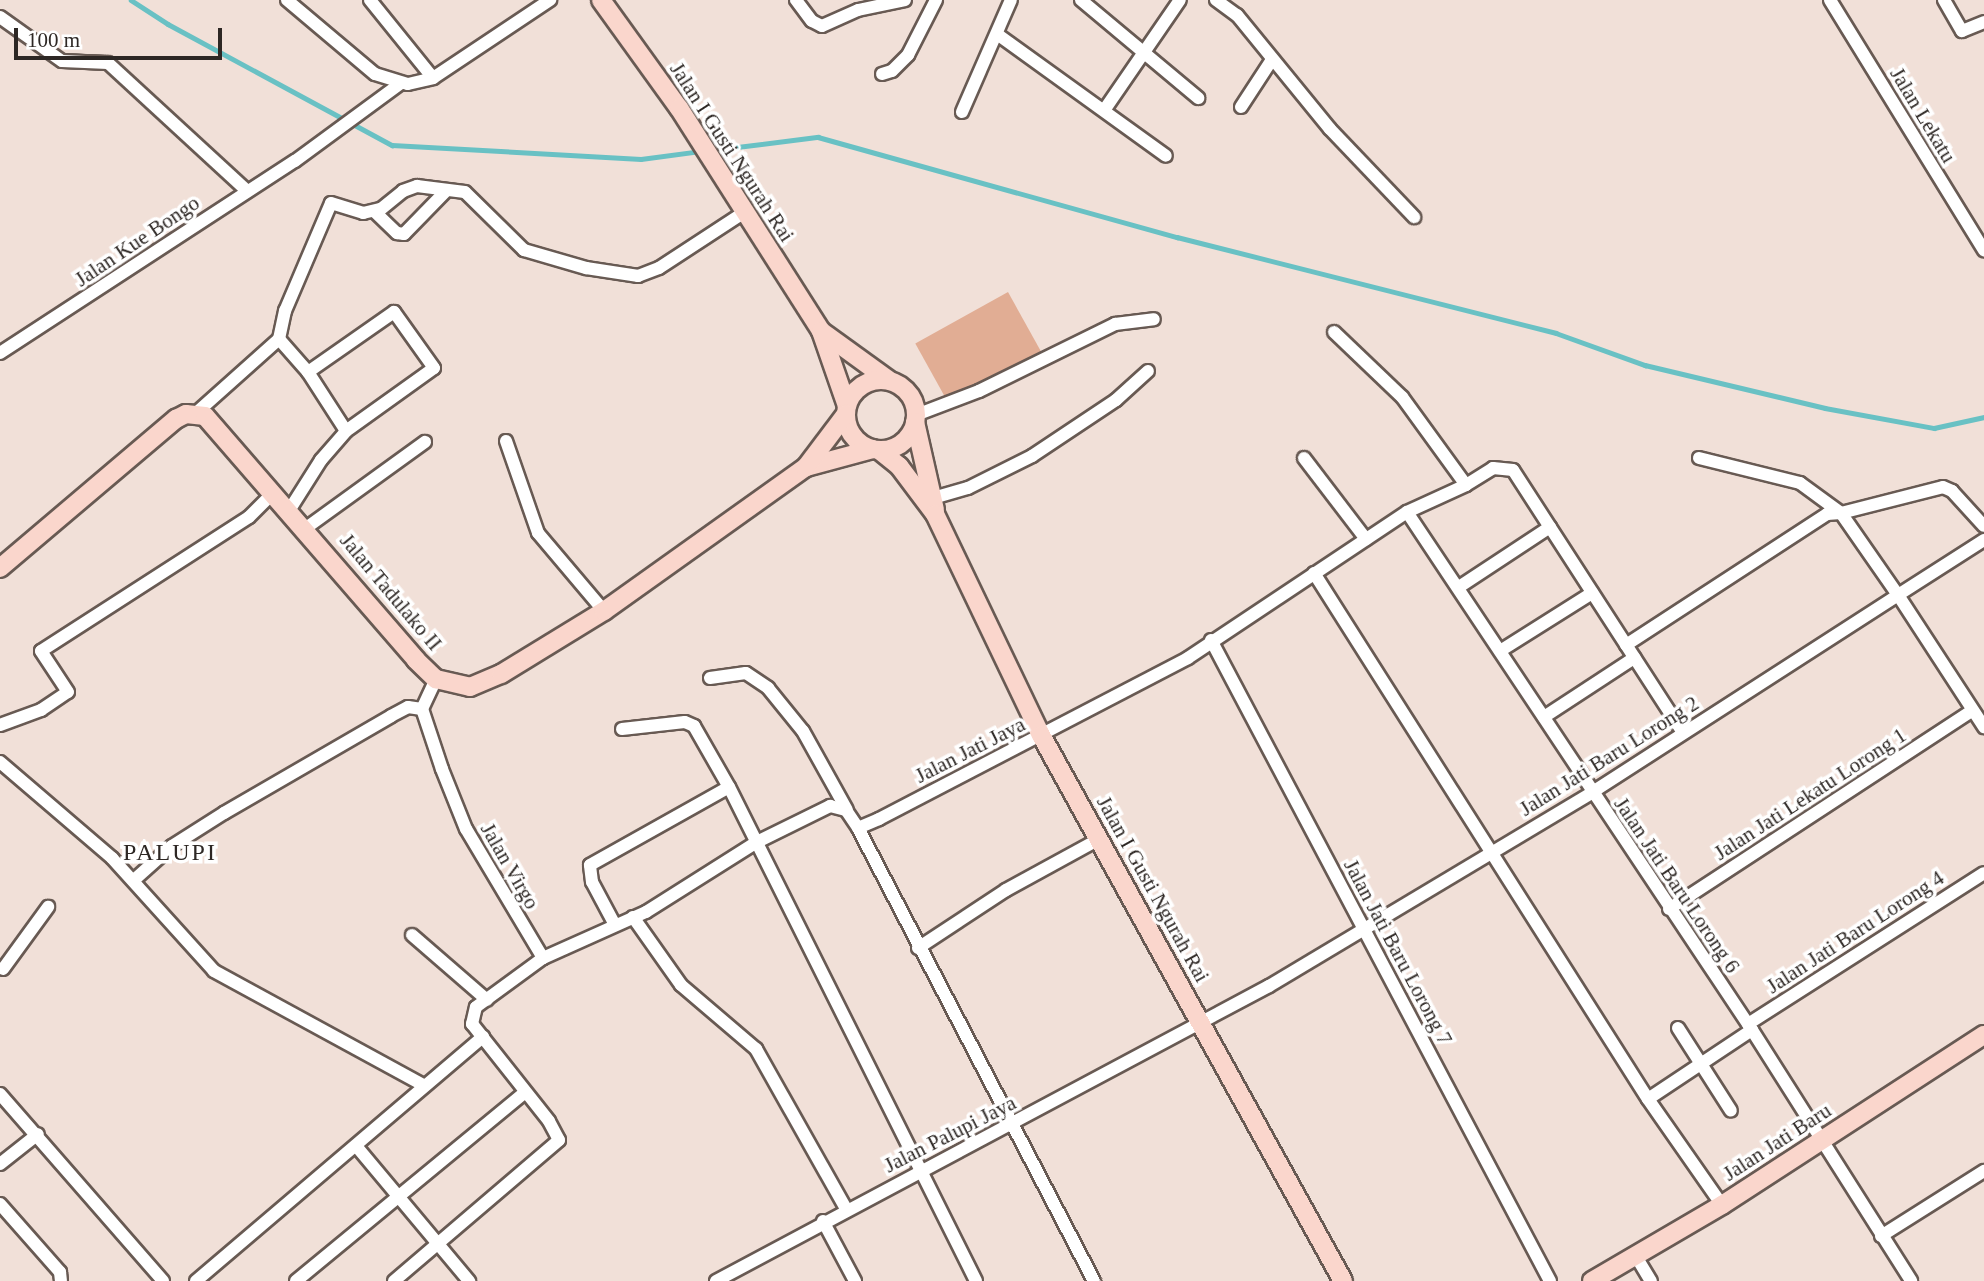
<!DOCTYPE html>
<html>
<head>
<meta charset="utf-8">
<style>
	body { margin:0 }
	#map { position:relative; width:1984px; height:1281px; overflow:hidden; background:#f1e0d8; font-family:"Times New Roman",serif }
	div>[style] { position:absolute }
	.green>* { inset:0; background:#e1ad94; transform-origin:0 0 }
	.stream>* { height:4.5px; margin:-2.25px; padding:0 2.25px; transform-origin:2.25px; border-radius:2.25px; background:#69c1c4 }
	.roads { filter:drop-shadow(2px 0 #685a53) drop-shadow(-2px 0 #685a53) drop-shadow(0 2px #685a53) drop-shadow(0 -2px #685a53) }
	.street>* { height:12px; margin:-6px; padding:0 6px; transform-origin:6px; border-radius:6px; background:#fff }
	.secondary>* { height:18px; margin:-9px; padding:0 9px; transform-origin:9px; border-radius:9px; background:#fad6cc }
	.secondary>.ring { margin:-9px; padding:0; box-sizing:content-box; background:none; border:18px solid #fad6cc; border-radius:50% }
	span { translate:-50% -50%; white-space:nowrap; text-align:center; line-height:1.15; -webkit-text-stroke:7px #fff; paint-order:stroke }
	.street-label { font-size:21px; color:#2d2724 }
	.quarter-label { font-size:24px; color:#2d2724; letter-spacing:2px }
	.scale { position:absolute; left:14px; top:28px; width:208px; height:32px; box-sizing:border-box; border:4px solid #2d2724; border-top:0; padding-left:9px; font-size:21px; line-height:24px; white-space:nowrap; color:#2d2724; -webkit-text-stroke:5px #fff; paint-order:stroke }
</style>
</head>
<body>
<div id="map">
	<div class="green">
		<div style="left:1008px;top:292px;width:71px;height:106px;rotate:61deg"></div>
	</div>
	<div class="stream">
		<div style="left:131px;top:0;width:44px;rotate:33deg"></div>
		<div style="left:168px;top:24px;width:255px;rotate:28.4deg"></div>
		<div style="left:392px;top:145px;width:249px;rotate:3.2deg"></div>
		<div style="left:641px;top:159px;width:61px;rotate:-7.6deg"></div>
		<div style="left:713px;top:150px;width:106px;rotate:-7.1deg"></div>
		<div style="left:818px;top:137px;width:373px;rotate:15.6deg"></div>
		<div style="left:1177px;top:237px;width:391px;rotate:14.2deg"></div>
		<div style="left:1556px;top:333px;width:95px;rotate:19.8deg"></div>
		<div style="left:1645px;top:365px;width:185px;rotate:13.4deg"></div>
		<div style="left:1825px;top:408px;width:111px;rotate:10.4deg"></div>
		<div style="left:1934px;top:428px;width:51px;rotate:-12.4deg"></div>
	</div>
	<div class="roads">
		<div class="street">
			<div style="left:287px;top:0;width:115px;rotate:40.1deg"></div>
			<div style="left:375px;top:74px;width:34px;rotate:17deg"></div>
			<div style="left:408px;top:84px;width:26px;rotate:-13deg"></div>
			<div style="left:433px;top:78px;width:141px;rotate:-33.7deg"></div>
			<div style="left:370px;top:0;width:100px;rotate:51.1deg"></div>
			<div style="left:796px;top:0;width:26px;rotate:53deg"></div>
			<div style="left:812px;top:21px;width:11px;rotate:27deg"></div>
			<div style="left:822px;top:26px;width:39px;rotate:-24deg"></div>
			<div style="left:858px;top:10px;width:48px;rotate:-12deg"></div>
			<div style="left:1081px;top:0;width:153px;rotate:39.9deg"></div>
			<div style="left:1216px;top:0;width:26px;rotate:36deg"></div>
			<div style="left:1237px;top:15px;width:147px;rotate:50.8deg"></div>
			<div style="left:1330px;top:129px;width:122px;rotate:46.3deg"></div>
			<div style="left:1830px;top:0;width:294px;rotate:58.4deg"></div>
			<div style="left:1944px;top:0;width:36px;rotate:60deg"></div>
			<div style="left:1962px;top:31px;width:24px;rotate:-22deg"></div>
			<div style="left:0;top:17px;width:76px;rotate:35.4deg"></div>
			<div style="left:62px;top:61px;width:46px;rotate:2.5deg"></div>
			<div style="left:108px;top:63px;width:189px;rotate:42.6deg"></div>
			<div style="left:997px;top:34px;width:208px;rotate:35.8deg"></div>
			<div style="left:882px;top:74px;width:10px;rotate:-17deg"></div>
			<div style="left:892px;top:71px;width:23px;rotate:-45deg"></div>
			<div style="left:908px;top:55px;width:62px;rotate:-63deg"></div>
			<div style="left:1241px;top:107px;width:55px;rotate:-56.9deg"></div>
			<div style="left:1105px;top:109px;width:132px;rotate:-55.5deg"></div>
			<div style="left:962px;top:112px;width:122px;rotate:-66.4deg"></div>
			<div style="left:374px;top:211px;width:32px;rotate:44deg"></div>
			<div style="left:397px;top:233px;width:7px;rotate:8deg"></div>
			<div style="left:404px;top:234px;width:60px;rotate:-45.7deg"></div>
			<div style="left:279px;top:339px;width:44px;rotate:48.7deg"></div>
			<div style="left:308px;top:372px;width:70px;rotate:57.2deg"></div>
			<div style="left:346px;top:431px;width:108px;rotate:-35.6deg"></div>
			<div style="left:434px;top:368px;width:69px;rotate:-125.5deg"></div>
			<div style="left:394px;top:312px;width:105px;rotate:145.1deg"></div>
			<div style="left:0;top:353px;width:352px;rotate:-33.1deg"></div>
			<div style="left:295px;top:161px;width:130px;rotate:-36.3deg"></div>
			<div style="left:195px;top:414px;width:113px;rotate:-41.8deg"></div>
			<div style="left:279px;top:339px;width:29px;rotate:-78deg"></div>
			<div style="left:285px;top:311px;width:117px;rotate:-66.9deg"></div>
			<div style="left:331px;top:203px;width:34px;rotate:17deg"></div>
			<div style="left:363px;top:213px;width:18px;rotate:-13deg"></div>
			<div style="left:381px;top:209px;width:28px;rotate:-39deg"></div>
			<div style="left:403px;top:191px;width:15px;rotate:-20deg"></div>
			<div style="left:417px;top:186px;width:48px;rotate:7.1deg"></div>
			<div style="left:465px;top:192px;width:83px;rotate:44.5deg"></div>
			<div style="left:524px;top:250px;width:65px;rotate:16.2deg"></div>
			<div style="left:586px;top:268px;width:53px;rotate:8.7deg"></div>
			<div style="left:638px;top:276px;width:22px;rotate:-21deg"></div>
			<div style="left:659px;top:268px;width:100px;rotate:-33.2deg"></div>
			<div style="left:916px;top:415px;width:67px;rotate:-20.9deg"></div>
			<div style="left:979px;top:391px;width:152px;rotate:-26.2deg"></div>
			<div style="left:1115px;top:324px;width:39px;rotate:-7deg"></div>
			<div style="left:506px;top:441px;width:97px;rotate:70.8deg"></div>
			<div style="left:538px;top:533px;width:102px;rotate:49.8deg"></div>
			<div style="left:1304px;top:458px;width:102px;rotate:52.6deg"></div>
			<div style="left:1699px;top:458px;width:104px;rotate:13.9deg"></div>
			<div style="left:1800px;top:483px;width:51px;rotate:36.2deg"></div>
			<div style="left:1841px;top:513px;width:105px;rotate:-14.3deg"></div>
			<div style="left:1943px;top:487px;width:10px;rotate:24deg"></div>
			<div style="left:1952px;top:491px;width:47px;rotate:47.6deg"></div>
			<div style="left:1466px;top:485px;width:32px;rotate:-32deg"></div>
			<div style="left:1493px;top:468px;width:20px;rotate:6deg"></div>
			<div style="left:1513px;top:470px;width:313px;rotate:57.1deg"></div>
			<div style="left:933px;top:498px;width:36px;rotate:-16deg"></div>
			<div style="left:968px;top:488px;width:72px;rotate:-26.6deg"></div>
			<div style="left:1032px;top:456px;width:101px;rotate:-33.7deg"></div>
			<div style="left:1116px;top:400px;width:43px;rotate:-42.2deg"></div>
			<div style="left:290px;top:509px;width:58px;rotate:-57.7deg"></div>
			<div style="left:321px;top:460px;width:38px;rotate:-49deg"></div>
			<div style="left:1407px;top:512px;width:622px;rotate:56.34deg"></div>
			<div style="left:1752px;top:1030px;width:297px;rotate:57.6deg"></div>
			<div style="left:306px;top:528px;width:147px;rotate:-35.9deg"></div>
			<div style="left:1314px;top:573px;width:623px;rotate:57.59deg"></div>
			<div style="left:1648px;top:1099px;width:129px;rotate:55.1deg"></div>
			<div style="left:1459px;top:587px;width:109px;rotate:-33.4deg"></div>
			<div style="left:1211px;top:640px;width:725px;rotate:62.13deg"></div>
			<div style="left:1626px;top:645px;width:240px;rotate:-33.1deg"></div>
			<div style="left:1827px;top:514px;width:14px;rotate:-4deg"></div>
			<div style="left:1841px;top:513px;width:100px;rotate:55.2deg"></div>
			<div style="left:1898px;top:595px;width:102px;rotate:-32.6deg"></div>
			<div style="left:1500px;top:651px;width:109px;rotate:-32.2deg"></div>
			<div style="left:710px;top:678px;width:36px;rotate:-8deg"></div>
			<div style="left:746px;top:673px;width:27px;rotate:34deg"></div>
			<div style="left:768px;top:688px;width:55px;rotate:50.9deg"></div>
			<div style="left:803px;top:731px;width:90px;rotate:60.9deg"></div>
			<div style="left:1544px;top:717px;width:108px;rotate:-33.2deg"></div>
			<div style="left:0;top:725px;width:44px;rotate:-20.1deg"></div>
			<div style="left:41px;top:710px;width:32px;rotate:-34deg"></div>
			<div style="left:68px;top:692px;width:49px;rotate:-123.4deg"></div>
			<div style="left:41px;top:651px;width:247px;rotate:-32.8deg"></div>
			<div style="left:249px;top:517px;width:35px;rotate:-45deg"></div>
			<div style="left:622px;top:729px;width:63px;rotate:-6.3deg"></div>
			<div style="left:685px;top:722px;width:10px;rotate:24deg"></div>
			<div style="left:694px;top:726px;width:70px;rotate:60.2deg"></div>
			<div style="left:0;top:762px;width:148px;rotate:40.6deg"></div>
			<div style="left:112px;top:858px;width:152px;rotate:47.9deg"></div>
			<div style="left:214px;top:971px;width:238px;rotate:28.6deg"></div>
			<div style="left:858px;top:828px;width:511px;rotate:62.48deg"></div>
			<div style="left:134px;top:880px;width:51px;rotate:-41.8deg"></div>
			<div style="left:172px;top:846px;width:62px;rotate:-32.4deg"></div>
			<div style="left:224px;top:813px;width:193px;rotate:-30.1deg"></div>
			<div style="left:391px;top:716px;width:19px;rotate:-28deg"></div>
			<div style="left:408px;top:707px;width:14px;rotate:8deg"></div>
			<div style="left:1669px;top:909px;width:362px;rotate:-33.2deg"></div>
			<div style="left:633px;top:917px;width:83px;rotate:54.8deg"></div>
			<div style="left:681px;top:985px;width:99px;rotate:40.5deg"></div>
			<div style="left:756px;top:1049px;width:184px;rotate:60.6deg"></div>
			<div style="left:615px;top:925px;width:49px;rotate:-118.1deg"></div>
			<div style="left:592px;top:882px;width:17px;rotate:-97deg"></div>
			<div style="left:590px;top:865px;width:159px;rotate:-29.3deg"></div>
			<div style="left:729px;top:787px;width:552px;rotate:63.43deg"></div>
			<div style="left:412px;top:935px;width:99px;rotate:40.9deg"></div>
			<div style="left:918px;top:948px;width:105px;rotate:-33.4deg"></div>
			<div style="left:1006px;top:890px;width:106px;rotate:-28.7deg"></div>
			<div style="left:543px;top:958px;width:113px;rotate:-24.1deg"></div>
			<div style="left:646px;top:912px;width:129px;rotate:-32.3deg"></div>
			<div style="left:755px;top:843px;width:84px;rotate:-26.3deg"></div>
			<div style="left:830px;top:806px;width:16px;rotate:14deg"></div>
			<div style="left:846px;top:810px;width:22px;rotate:56deg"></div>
			<div style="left:858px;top:828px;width:23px;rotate:-23deg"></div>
			<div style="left:879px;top:819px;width:348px;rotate:-27.5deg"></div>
			<div style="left:1188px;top:658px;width:263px;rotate:-33.7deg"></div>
			<div style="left:1407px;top:512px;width:65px;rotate:-24.6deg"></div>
			<div style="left:1466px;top:485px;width:109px;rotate:-126deg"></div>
			<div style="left:1402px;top:397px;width:94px;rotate:-136.3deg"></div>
			<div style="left:3px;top:969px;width:77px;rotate:-54deg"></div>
			<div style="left:1748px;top:1024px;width:280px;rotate:-32.6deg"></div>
			<div style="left:1678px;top:1028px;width:98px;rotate:57.4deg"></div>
			<div style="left:0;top:1094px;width:248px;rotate:48.9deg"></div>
			<div style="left:1648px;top:1099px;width:125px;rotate:-33.6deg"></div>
			<div style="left:357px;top:1147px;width:175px;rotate:50.1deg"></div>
			<div style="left:0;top:1164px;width:48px;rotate:-38.3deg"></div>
			<div style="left:0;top:1204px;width:91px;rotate:48.6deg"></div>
			<div style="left:60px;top:1272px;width:9px;rotate:84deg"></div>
			<div style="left:823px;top:1221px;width:68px;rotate:61.9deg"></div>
			<div style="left:1881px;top:1236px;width:122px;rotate:-32.3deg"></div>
			<div style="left:1637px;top:1258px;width:27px;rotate:59deg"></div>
			<div style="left:196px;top:1281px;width:377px;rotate:-40.4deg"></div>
			<div style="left:296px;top:1281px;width:297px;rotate:-39.5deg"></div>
			<div style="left:394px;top:1281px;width:217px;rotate:-40.5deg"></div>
			<div style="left:559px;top:1140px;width:21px;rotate:-118deg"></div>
			<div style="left:549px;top:1121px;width:124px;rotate:-128.4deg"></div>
			<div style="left:472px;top:1024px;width:17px;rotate:-77deg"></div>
			<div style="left:476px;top:1007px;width:83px;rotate:-36.2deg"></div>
			<div style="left:543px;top:958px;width:150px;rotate:-120.8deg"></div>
			<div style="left:466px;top:829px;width:65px;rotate:-111.8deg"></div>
			<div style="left:442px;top:769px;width:63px;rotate:-108.4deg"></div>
			<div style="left:422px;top:709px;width:33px;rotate:-65deg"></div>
			<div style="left:716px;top:1281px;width:627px;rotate:-28.08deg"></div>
			<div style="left:1269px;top:986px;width:375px;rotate:-30.9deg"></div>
			<div style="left:1591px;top:793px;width:365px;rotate:-32.8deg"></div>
			<div style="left:1898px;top:595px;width:158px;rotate:56.9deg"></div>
		</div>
		<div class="secondary">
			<div style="left:601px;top:0;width:133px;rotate:54.2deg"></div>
			<div style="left:679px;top:108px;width:264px;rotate:57.5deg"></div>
			<div style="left:821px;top:331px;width:79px;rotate:70.9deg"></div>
			<div style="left:821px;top:331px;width:85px;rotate:35.9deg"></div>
			<div class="ring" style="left:846px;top:380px;width:52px;height:52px"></div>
			<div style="left:915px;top:422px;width:90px;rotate:77.2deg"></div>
			<div style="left:879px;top:450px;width:26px;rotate:39deg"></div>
			<div style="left:899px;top:466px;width:60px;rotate:53.1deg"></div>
			<div style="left:935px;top:514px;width:245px;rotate:64.4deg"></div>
			<div style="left:1041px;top:735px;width:624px;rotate:61.05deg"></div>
			<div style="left:806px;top:467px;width:69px;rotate:-15deg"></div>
			<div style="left:0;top:568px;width:231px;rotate:-40.3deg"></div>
			<div style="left:176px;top:419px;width:11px;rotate:-27deg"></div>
			<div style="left:186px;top:414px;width:19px;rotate:6deg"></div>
			<div style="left:205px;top:416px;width:323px;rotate:49.1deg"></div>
			<div style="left:416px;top:660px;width:28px;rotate:44deg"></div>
			<div style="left:436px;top:679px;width:35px;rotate:13deg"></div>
			<div style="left:470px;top:687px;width:34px;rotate:-23deg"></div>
			<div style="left:501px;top:674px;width:121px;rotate:-31.5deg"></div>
			<div style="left:604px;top:611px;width:248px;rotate:-35.5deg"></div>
			<div style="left:806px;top:467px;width:66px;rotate:-53deg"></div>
			<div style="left:1592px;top:1281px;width:151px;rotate:-30.3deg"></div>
			<div style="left:1722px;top:1205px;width:312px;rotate:-33deg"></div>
		</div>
	</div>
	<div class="street-label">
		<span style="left:1923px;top:115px;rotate:59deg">Jalan Lekatu</span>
		<span style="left:732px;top:152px;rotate:57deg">Jalan I Gusti Ngurah Rai</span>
		<span style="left:137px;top:241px;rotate:-34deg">Jalan Kue Bongo</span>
		<span style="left:391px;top:592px;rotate:50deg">Jalan Tadulako II</span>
		<span style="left:970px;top:750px;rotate:-27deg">Jalan Jati Jaya</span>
		<span style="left:1609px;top:756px;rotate:-32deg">Jalan Jati Baru Lorong 2</span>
		<span style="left:1810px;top:794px;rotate:-33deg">Jalan Jati Lekatu Lorong 1</span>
		<span style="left:510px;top:866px;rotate:60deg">Jalan Virgo</span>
		<span style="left:1677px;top:885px;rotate:56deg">Jalan Jati Baru Lorong 6</span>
		<span style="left:1153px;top:889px;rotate:61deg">Jalan I Gusti Ngurah Rai</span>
		<span style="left:1855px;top:932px;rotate:-33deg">Jalan Jati Baru Lorong 4</span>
		<span style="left:1398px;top:952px;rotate:62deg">Jalan Jati Baru Lorong 7</span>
		<span style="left:950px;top:1134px;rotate:-27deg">Jalan Palupi Jaya</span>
		<span style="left:1777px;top:1142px;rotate:-33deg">Jalan Jati Baru</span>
	</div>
	<div class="quarter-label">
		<span style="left:170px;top:853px">PALUPI</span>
	</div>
	<div class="scale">100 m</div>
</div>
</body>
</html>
